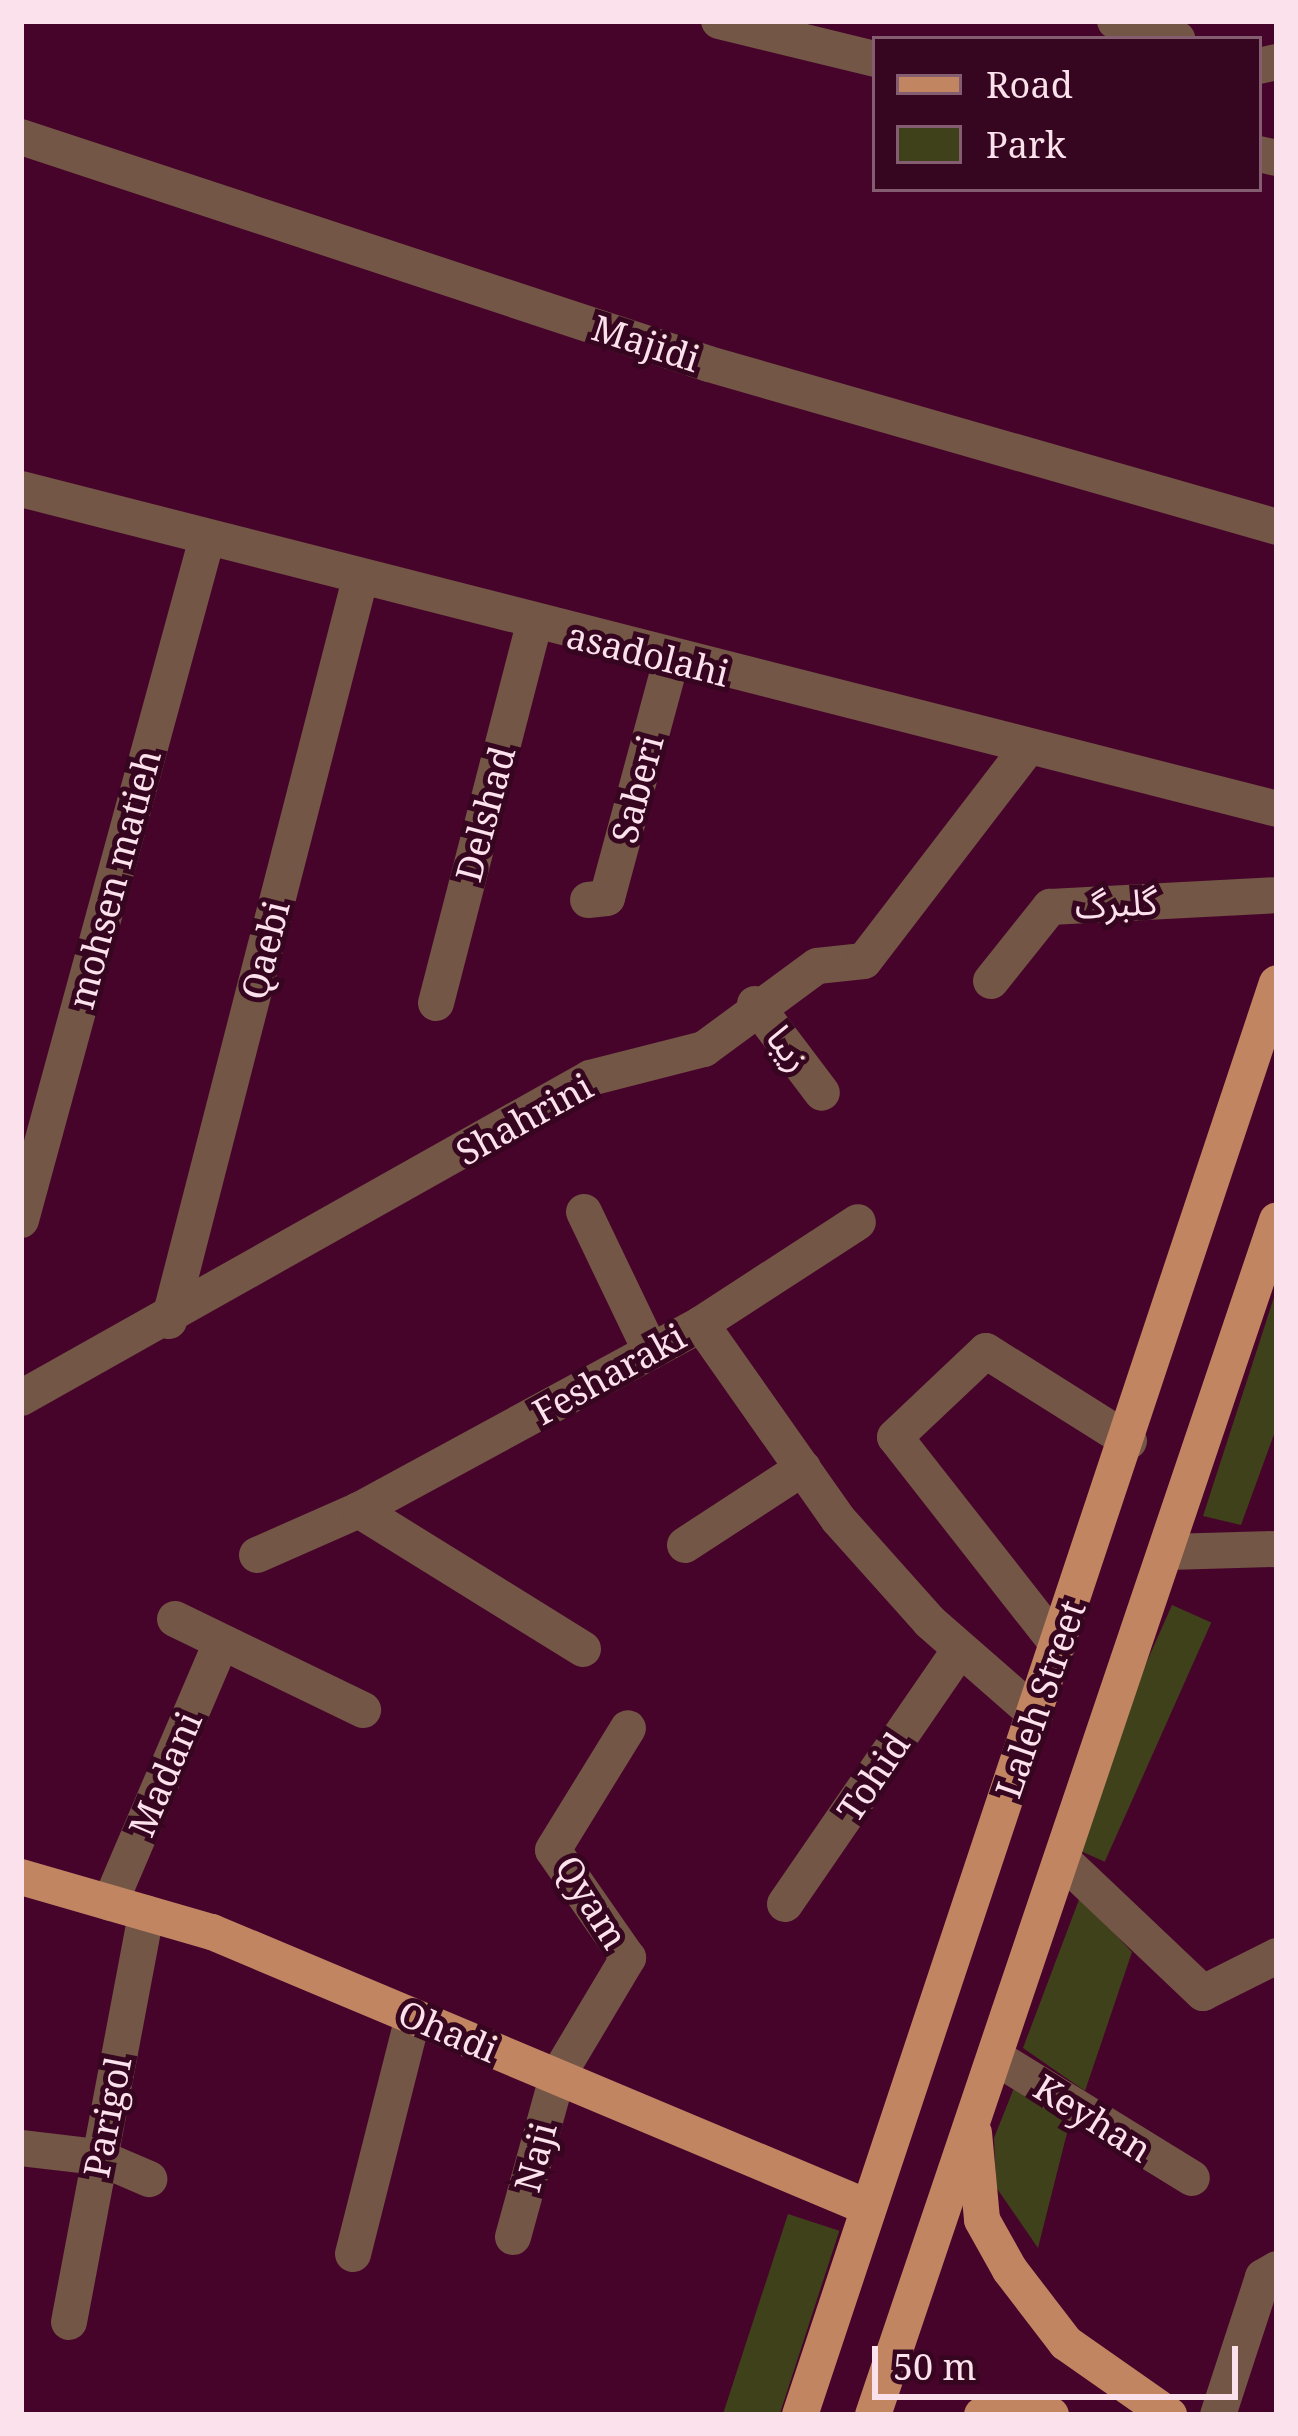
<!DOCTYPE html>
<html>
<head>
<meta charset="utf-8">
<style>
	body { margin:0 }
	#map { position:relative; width:1298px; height:2436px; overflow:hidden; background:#47042b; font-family:"Noto Serif","Noto Sans Arabic",serif }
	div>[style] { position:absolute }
	.green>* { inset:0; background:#3f411b; transform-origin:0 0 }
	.minor>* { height:36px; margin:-18px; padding:0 18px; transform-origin:18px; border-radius:18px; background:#735645 }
	.major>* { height:36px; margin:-18px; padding:0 18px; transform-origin:18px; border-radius:18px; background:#c18562 }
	span { translate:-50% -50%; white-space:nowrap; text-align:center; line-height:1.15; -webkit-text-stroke:10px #360520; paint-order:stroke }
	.street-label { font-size:36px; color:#fbe1eb }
	.frame { position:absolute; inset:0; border:24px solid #fbe1eb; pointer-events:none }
	.legend { position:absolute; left:872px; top:36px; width:390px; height:156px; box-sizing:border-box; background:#360520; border:3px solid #855d71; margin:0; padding:15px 21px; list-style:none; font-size:36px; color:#fbe1eb }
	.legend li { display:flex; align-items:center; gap:24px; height:60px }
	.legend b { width:60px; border:3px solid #855d71 }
	.scale { position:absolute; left:872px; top:2346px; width:366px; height:54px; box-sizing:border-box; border:6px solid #fbe1eb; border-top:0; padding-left:15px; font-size:36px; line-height:42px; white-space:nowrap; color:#fbe1eb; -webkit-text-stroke:9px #360520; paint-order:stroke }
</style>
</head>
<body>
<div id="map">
	<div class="green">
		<div style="clip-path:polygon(1277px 1288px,1277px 1426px,1241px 1525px,1203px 1516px)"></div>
		<div style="left:1172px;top:1605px;width:43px;height:262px;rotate:24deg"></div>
		<div style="clip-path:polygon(1080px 1897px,1132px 1952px,1085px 2091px,1023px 2048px)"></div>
		<div style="clip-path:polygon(1014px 2088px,1069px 2125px,1038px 2248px,996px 2187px,994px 2138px)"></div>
		<div style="left:788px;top:2214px;width:54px;height:213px;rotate:18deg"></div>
	</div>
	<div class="minor">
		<div style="left:719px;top:21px;width:161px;rotate:13.7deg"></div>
		<div style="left:1115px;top:21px;width:65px;rotate:16.2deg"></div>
		<div style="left:1259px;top:66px;width:18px;rotate:-13deg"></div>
		<div style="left:21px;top:137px;width:724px;rotate:18.26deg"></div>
		<div style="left:709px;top:364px;width:591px;rotate:16.01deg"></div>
		<div style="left:1259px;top:154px;width:18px;rotate:13deg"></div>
		<div style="left:21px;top:489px;width:1296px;rotate:14.29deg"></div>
		<div style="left:588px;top:900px;width:19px;rotate:-6deg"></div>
		<div style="left:607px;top:898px;width:246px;rotate:-74.9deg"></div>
		<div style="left:991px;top:981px;width:95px;rotate:-51.4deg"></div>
		<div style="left:1050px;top:907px;width:227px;rotate:-3deg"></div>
		<div style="left:436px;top:1003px;width:390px;rotate:-75.5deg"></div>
		<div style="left:755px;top:1004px;width:111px;rotate:53deg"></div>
		<div style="left:584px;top:1212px;width:155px;rotate:64.4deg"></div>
		<div style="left:21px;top:1220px;width:707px;rotate:-74.74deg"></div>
		<div style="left:169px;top:1321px;width:766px;rotate:-75.56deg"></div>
		<div style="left:701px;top:1324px;width:187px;rotate:-33deg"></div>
		<div style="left:21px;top:1398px;width:653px;rotate:-29.35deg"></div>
		<div style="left:590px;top:1078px;width:118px;rotate:-14.3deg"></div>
		<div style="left:704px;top:1049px;width:140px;rotate:-36.3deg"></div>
		<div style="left:817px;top:966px;width:47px;rotate:-6.1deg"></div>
		<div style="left:864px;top:961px;width:265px;rotate:-52.5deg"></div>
		<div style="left:685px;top:1545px;width:141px;rotate:-33.1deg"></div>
		<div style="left:1168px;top:1552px;width:109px;rotate:-1.6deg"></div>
		<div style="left:257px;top:1555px;width:111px;rotate:-23.8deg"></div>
		<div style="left:175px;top:1619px;width:209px;rotate:25.8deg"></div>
		<div style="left:1058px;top:1645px;width:264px;rotate:-128.1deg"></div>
		<div style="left:895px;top:1437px;width:125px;rotate:-43.4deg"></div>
		<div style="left:986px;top:1351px;width:169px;rotate:32.2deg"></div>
		<div style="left:583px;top:1649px;width:264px;rotate:-148.2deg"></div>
		<div style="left:359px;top:1510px;width:389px;rotate:-28.5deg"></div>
		<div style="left:701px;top:1324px;width:238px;rotate:54.9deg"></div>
		<div style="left:838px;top:1519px;width:138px;rotate:48.2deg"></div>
		<div style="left:930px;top:1622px;width:140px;rotate:41.2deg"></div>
		<div style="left:1066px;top:1863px;width:189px;rotate:43.5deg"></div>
		<div style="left:1203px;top:1993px;width:83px;rotate:-26.6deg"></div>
		<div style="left:110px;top:1903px;width:280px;rotate:-66.9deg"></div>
		<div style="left:785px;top:1904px;width:309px;rotate:-55.5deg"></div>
		<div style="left:995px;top:2057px;width:231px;rotate:31.6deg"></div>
		<div style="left:21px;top:2148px;width:78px;rotate:6.7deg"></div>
		<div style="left:98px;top:2157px;width:56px;rotate:23.3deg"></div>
		<div style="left:513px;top:2237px;width:166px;rotate:-74.6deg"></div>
		<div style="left:557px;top:2077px;width:139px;rotate:-59.2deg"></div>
		<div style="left:628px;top:1958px;width:131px;rotate:-124.8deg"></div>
		<div style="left:553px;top:1850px;width:143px;rotate:-58.4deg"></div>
		<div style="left:353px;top:2254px;width:244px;rotate:-75.8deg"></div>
		<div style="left:69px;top:2322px;width:416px;rotate:-79.3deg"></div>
		<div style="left:1218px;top:2415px;width:145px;rotate:-71.9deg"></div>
		<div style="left:1263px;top:2277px;width:16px;rotate:-30deg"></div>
	</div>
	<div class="major">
		<div style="left:21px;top:1877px;width:199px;rotate:16.1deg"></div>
		<div style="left:212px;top:1932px;width:710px;rotate:22.77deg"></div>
		<div style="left:974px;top:2133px;width:87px;rotate:84.7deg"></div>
		<div style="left:982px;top:2220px;width:57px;rotate:60.8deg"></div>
		<div style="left:1010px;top:2270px;width:92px;rotate:52.5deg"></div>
		<div style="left:1066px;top:2343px;width:126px;rotate:35deg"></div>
		<div style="left:800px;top:2415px;width:1509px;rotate:-71.58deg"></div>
		<div style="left:873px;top:2415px;width:1261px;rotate:-71.32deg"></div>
		<div style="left:982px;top:2415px;width:69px"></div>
	</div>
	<div class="street-label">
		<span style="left:646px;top:343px;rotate:18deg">Majidi</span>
		<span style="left:648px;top:654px;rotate:14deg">asadolahi</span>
		<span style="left:637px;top:789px;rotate:-75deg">Saberi</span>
		<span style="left:485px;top:814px;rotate:-75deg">Delshad</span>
		<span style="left:114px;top:879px;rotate:-75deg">mohsen matieh</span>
		<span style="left:1116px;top:903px;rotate:-3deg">گلبرگ</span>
		<span style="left:265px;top:950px;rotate:-76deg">Qaebi</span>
		<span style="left:789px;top:1048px;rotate:53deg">زیبا</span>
		<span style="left:524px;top:1119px;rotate:-29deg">Shahrini</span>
		<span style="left:609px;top:1374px;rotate:-29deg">Fesharaki</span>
		<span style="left:1040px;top:1699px;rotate:-71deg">Laleh Street</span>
		<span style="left:165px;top:1774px;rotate:-67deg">Madani</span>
		<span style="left:873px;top:1777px;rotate:-56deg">Tohid</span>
		<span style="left:592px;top:1902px;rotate:58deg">Qyam</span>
		<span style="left:448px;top:2031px;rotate:23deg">Ohadi</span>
		<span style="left:107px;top:2117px;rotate:-79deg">Parigol</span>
		<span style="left:1093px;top:2118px;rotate:32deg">Keyhan</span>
		<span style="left:535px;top:2157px;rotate:-75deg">Naji</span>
	</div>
	<div class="frame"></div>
	<ul class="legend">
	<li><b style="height:15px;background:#c18562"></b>Road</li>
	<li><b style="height:33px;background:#3f411b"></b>Park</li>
	</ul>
	<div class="scale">50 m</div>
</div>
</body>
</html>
